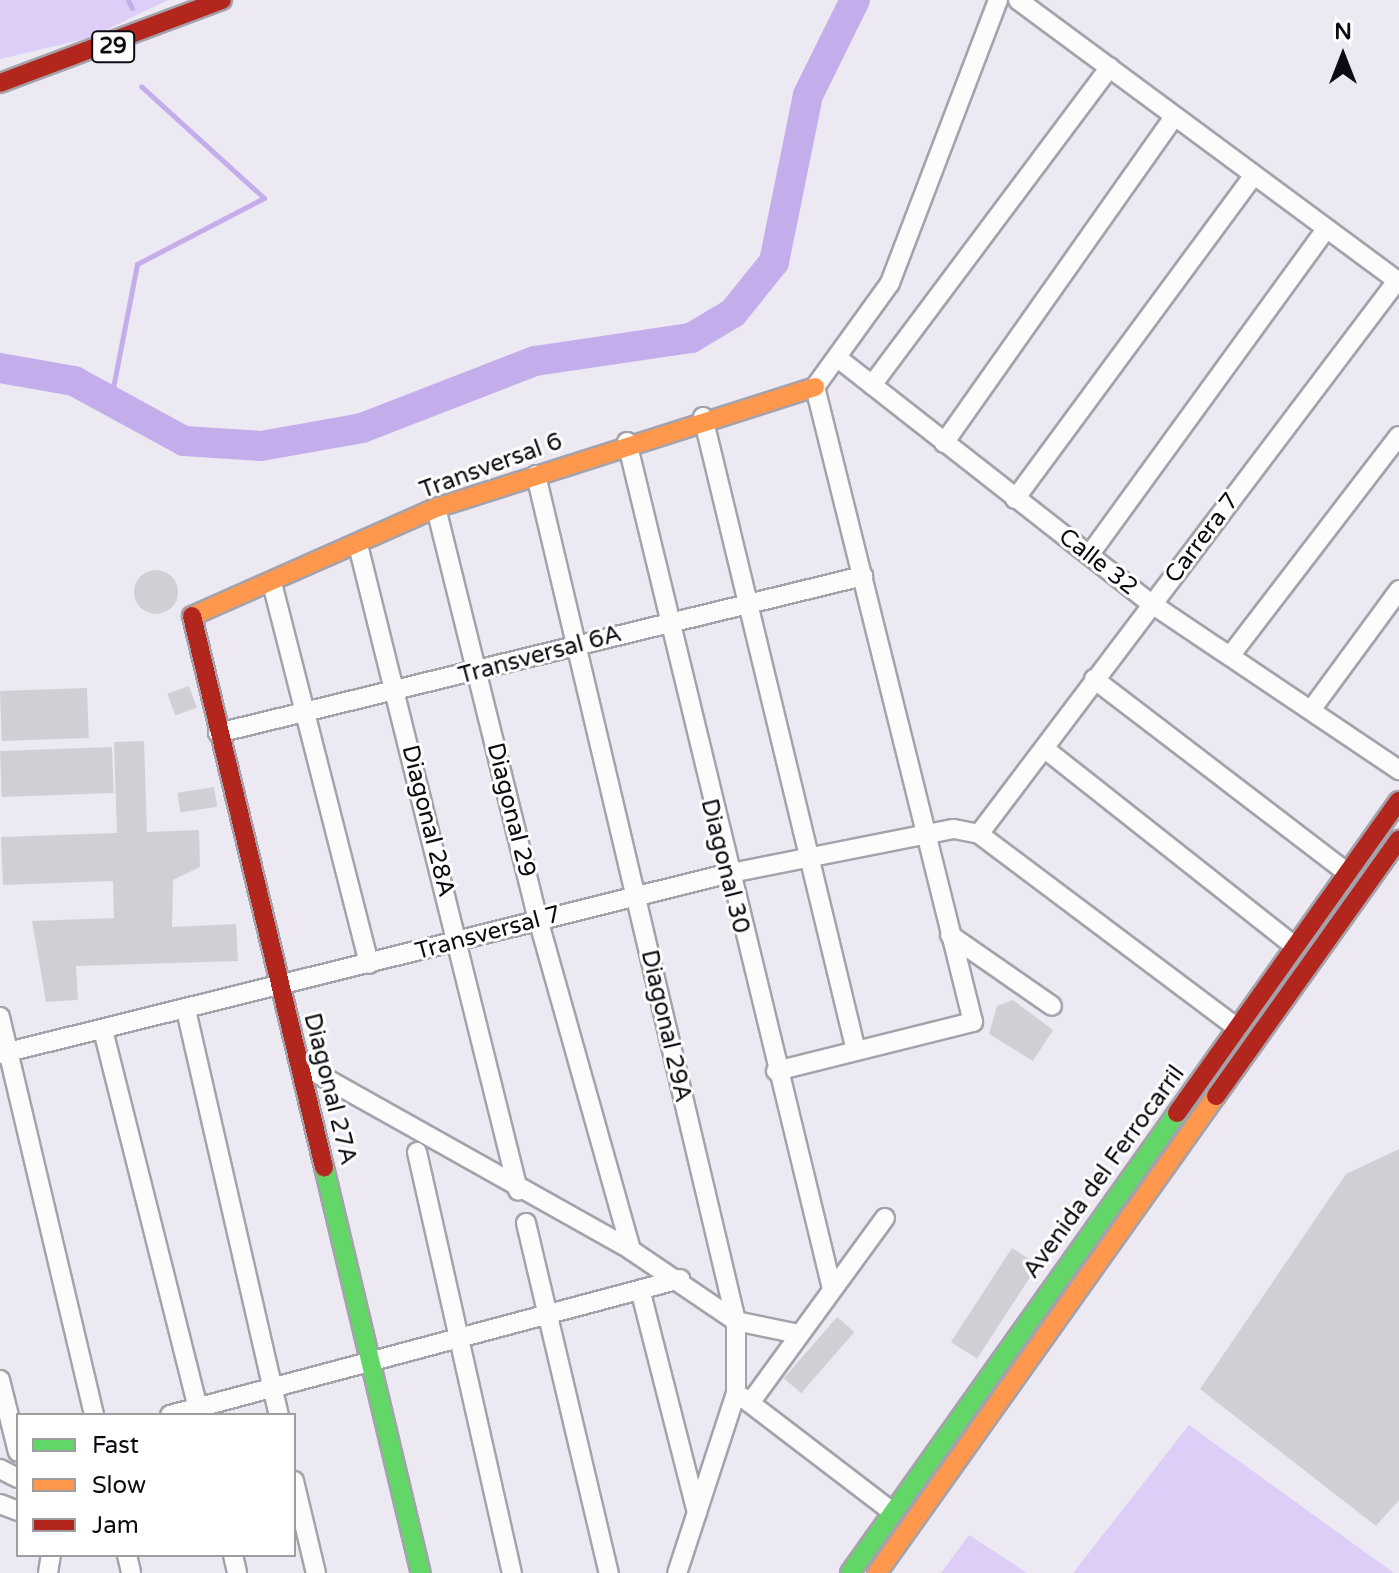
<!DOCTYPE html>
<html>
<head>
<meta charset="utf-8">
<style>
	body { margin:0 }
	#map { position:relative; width:1399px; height:1573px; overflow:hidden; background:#ece9f3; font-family:"Varela Round",sans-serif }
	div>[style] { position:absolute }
	.green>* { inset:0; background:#dccef6 }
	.stream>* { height:5px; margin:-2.5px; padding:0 2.5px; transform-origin:2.5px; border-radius:2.5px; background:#c4adeb }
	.river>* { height:30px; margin:-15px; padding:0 15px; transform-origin:15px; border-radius:15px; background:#c4adeb }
	.building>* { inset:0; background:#d1cfd6; transform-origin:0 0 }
	.round { border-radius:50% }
	.roads { filter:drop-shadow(2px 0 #a4a2aa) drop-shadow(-2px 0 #a4a2aa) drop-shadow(0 2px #a4a2aa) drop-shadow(0 -2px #a4a2aa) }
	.street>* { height:18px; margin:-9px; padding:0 9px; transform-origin:9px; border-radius:9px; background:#fcfcfd }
	.fast>* { height:18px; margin:-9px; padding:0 9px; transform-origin:9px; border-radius:9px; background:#63d668 }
	.slow>* { height:18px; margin:-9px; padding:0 9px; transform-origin:9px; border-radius:9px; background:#ff974d }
	.jam>* { height:18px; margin:-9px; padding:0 9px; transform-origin:9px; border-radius:9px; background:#b3261e }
	span { translate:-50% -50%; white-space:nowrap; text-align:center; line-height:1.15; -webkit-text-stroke:6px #fff; paint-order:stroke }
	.shield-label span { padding:2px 6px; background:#fff; border:2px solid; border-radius:6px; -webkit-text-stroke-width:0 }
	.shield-label { font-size:22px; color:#0d0b11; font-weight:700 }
	.street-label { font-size:24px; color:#0d0b11 }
	.legend { position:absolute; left:16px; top:1413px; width:280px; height:144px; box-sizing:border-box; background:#fff; border:2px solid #9e9da0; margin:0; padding:10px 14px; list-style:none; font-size:24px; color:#0d0b11 }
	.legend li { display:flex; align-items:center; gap:16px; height:40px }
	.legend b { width:40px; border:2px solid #9e9da0 }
	.north { position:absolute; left:1303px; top:16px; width:80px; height:80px; -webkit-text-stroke:6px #fff; paint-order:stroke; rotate:0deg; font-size:22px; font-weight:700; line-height:32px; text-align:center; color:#0d0b11 }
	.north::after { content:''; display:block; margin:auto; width:28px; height:36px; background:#0d0b11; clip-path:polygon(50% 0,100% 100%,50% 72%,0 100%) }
</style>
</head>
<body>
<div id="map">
	<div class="green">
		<div style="clip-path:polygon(0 0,168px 0,89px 38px,0 59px)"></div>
		<div style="clip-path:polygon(1189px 1425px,1394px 1573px,1073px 1573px)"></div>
		<div style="clip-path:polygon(969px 1535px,1027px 1573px,941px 1573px)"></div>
	</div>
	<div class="stream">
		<div style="left:128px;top:0;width:9px;rotate:63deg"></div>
		<div style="left:111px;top:398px;width:136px;rotate:-79deg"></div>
		<div style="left:137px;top:264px;width:143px;rotate:-27.5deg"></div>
		<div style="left:264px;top:198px;width:166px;rotate:-137.7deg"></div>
	</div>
	<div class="river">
		<div style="left:0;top:368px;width:75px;rotate:10deg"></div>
		<div style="left:74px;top:381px;width:125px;rotate:28.6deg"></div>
		<div style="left:184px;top:441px;width:77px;rotate:3.7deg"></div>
		<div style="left:261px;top:446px;width:103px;rotate:-10.1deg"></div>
		<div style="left:362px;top:428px;width:186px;rotate:-21.2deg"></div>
		<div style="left:535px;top:361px;width:158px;rotate:-8.4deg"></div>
		<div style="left:691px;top:338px;width:49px;rotate:-30.8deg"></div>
		<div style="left:733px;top:313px;width:65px;rotate:-51.2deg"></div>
		<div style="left:774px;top:262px;width:170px;rotate:-78.5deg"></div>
		<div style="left:808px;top:95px;width:106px;rotate:-63.7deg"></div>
	</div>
	<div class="building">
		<div class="round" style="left:134px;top:570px;width:44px;height:44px"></div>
		<div style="left:189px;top:686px;width:23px;height:23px;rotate:70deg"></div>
		<div style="left:87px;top:688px;width:50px;height:87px;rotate:88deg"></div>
		<div style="clip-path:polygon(144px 741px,147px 832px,199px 830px,200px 867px,173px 880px,172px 927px,236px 924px,238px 961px,76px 966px,78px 1000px,46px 1002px,32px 921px,114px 918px,113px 881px,3px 885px,1px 837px,117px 833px,114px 742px)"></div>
		<div style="left:112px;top:747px;width:46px;height:112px;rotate:88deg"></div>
		<div style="left:214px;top:787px;width:20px;height:37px;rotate:81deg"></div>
		<div style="clip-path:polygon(1013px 1000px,1053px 1030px,1033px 1061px,989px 1034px,997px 1006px)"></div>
		<div style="clip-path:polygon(1399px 1149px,1399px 1500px,1376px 1526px,1200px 1389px,1346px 1174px)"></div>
		<div style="left:1012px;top:1248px;width:31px;height:112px;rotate:33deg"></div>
		<div style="left:837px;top:1317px;width:23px;height:81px;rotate:41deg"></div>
	</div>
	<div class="roads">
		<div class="street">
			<div style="left:1018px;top:0;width:474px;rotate:36.5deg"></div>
			<div style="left:839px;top:359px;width:397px;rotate:38.1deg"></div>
			<div style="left:1152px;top:604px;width:298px;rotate:33.9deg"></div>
			<div style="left:872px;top:385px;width:397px;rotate:-53.2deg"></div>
			<div style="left:703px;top:417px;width:652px;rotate:76.43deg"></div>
			<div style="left:627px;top:442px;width:871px;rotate:76.39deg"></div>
			<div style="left:944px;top:443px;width:399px;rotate:-54.8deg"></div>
			<div style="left:536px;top:475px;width:869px;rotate:76.7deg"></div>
			<div style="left:736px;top:1321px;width:72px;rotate:90deg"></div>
			<div style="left:736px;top:1393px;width:189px;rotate:108.1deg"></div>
			<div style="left:1015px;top:499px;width:401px;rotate:-53.6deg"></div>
			<div style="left:436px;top:508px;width:423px;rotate:76.1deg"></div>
			<div style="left:538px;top:919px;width:344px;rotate:74.3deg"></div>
			<div style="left:358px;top:545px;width:665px;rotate:76.07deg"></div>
			<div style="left:1090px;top:554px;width:402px;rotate:-54deg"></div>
			<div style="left:272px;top:583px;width:393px;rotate:75.7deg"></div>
			<div style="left:1230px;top:656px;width:277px;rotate:-52.5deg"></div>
			<div style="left:1094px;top:679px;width:317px;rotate:37.4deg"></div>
			<div style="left:1311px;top:710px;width:149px;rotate:-53.7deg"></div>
			<div style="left:218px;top:733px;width:664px;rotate:-13.68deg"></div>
			<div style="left:1045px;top:749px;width:318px;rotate:38.3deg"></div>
			<div style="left:979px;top:834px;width:693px;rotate:-52.92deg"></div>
			<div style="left:950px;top:935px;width:124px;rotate:34.8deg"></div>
			<div style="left:186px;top:1010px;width:416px;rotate:77.1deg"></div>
			<div style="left:0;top:1017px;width:409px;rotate:76.7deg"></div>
			<div style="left:103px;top:1030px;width:397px;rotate:75.9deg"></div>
			<div style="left:0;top:1054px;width:748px;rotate:-13.92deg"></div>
			<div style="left:726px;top:874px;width:232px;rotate:-11.2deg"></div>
			<div style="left:954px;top:829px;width:25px;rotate:11deg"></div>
			<div style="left:979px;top:834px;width:323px;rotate:36.9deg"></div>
			<div style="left:302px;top:1065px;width:377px;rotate:29.3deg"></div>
			<div style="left:631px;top:1250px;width:127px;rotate:34.1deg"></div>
			<div style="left:736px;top:1321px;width:63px;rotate:11.8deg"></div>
			<div style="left:776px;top:1071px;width:203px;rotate:-14deg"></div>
			<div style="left:973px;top:1022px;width:654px;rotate:-103.97deg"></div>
			<div style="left:815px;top:387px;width:128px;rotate:-54.2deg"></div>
			<div style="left:890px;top:283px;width:303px;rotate:-69.1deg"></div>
			<div style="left:417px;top:1152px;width:432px;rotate:77.3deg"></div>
			<div style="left:526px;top:1223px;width:360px;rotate:76.7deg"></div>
			<div style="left:641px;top:1293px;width:227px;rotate:75.7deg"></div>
			<div style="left:0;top:1380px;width:74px;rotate:76deg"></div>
			<div style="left:742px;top:1397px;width:188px;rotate:37.4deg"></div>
			<div style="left:750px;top:1403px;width:229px;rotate:-53.9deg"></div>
			<div style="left:170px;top:1415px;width:528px;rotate:-14.93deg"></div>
			<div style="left:0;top:1469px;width:20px;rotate:27deg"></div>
			<div style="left:294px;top:1481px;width:95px;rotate:76.6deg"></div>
			<div style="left:0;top:1504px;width:19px;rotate:21deg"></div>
			<div style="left:127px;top:1555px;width:18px;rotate:77deg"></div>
			<div style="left:233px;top:1555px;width:18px;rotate:77deg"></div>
			<div style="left:48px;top:1573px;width:18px;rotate:-81deg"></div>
		</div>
		<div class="fast">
			<div style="left:324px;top:1167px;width:417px;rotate:76.6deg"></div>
			<div style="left:850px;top:1573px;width:564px;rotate:-54.59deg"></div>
		</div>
		<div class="slow">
			<div style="left:192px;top:616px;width:267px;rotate:-23.9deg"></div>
			<div style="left:436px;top:508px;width:398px;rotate:-17.7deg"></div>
			<div style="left:877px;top:1573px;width:585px;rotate:-54.6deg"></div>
		</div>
		<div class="jam">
			<div style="left:0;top:83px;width:237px;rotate:-20.5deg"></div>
			<div style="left:192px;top:616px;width:567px;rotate:76.53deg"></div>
			<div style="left:1216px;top:1096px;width:315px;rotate:-54.5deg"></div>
			<div style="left:1177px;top:1113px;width:383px;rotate:-54.6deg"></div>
		</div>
	</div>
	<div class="shield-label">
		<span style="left:113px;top:47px">29</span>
	</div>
	<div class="street-label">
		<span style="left:491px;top:466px;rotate:-20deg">Transversal 6</span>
		<span style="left:1202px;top:538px;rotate:-53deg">Carrera 7</span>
		<span style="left:1098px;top:562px;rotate:38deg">Calle 32</span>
		<span style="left:540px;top:655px;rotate:-15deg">Transversal 6A</span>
		<span style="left:511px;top:810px;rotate:76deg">Diagonal 29</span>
		<span style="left:428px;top:821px;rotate:76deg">Diagonal 28A</span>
		<span style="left:725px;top:866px;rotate:76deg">Diagonal 30</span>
		<span style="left:488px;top:933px;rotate:-15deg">Transversal 7</span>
		<span style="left:666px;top:1026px;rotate:77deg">Diagonal 29A</span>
		<span style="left:330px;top:1089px;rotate:76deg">Diagonal 27A</span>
		<span style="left:1104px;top:1172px;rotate:-54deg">Avenida del Ferrocarril</span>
	</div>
	<ul class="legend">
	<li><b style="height:10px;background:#63d668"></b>Fast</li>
	<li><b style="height:10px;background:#ff974d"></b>Slow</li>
	<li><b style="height:10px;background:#b3261e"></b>Jam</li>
	</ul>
	<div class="north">N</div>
</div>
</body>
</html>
